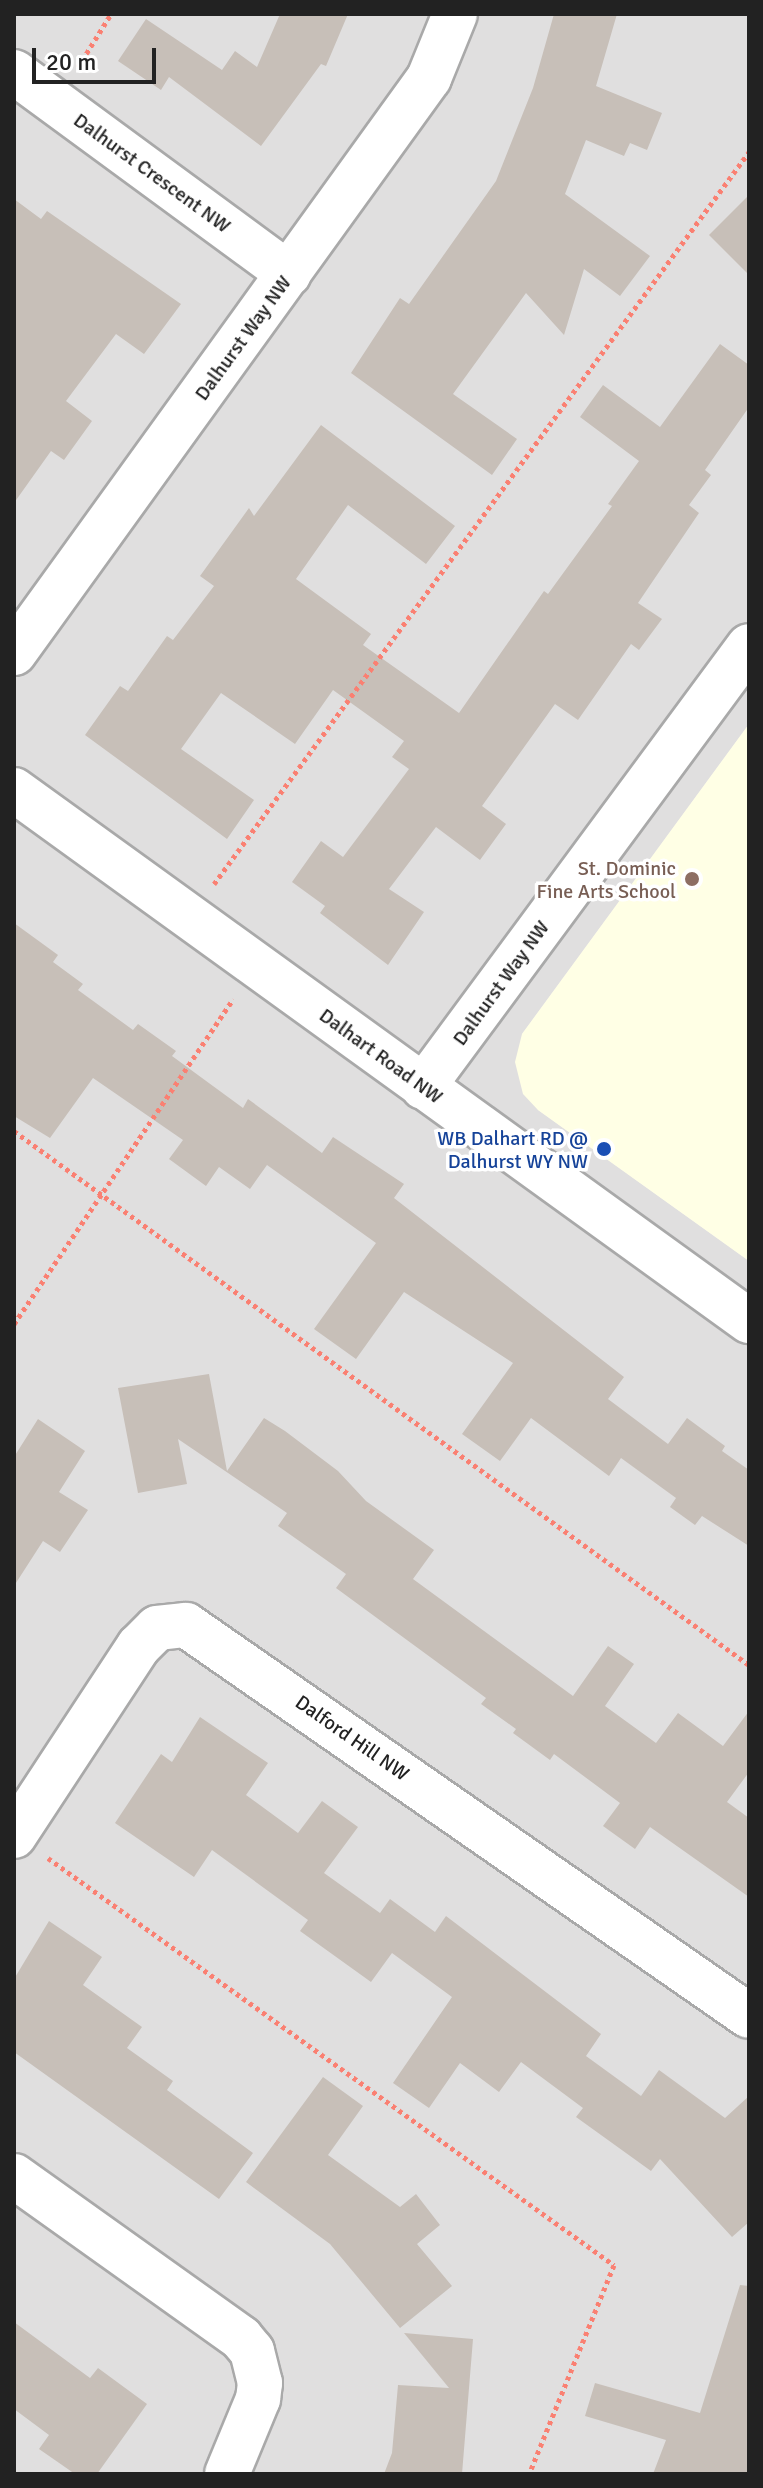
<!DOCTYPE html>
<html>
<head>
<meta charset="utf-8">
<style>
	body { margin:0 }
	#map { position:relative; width:763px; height:2488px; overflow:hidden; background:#f2efe9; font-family:Signika,sans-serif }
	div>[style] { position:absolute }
	.residential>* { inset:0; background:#e0dfdf }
	.education>* { inset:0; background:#ffffe5 }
	.building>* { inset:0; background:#c7bfb8 }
	.path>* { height:5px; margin-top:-2.5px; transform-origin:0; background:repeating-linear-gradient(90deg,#fa8072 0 4px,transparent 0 8px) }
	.roads { filter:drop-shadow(2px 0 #a9a9a9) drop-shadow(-2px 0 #a9a9a9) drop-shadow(0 2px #a9a9a9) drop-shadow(0 -2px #a9a9a9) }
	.minor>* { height:44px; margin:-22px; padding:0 22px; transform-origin:22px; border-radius:22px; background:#fff }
	.dots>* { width:22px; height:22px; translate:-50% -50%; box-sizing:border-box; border:4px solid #fff; border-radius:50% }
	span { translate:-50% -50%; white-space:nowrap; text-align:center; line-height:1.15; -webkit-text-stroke:7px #fff; paint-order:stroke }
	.street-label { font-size:20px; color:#222 }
	.education-label { font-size:20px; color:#785e54 }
	.right { translate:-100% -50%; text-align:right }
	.transit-label { font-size:20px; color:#164399 }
	.frame { position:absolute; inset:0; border:16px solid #222; pointer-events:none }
	.scale { position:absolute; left:32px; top:48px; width:124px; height:36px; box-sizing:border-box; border:4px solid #222; border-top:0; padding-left:10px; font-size:24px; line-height:28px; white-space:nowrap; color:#222; -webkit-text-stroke:6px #fff; paint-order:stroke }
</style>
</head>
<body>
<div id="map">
	<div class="residential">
		<div style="clip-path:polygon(14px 14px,749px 14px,749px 724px,522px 1034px,538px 1110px,749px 1261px,749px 2474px,14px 2474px)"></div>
	</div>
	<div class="education">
		<div style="clip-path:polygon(749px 724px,749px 1261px,538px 1110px,523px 1094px,515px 1062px,522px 1034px)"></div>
	</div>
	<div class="building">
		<div style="clip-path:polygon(280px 14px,348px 14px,326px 66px,321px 64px,261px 146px,169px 77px,161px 90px,118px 61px,146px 19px,222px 70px,235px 51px,257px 67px)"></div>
		<div style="clip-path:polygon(554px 14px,617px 14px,596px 86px,662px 113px,647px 150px,630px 143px,624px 156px,586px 140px,565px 194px,650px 256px,620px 296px,584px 269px,564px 335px,526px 293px,453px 394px,517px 439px,492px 475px,351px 373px,400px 298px,409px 304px,496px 181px,533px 88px)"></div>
		<div style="clip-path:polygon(749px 195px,749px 275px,709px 235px)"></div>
		<div style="clip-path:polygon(14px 199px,41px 219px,47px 211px,181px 304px,144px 354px,116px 334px,66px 401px,92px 421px,64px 460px,51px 451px,14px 503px)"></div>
		<div style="clip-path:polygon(720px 344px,749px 365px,749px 407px,705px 470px,711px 475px,689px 505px,699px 513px,638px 603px,662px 619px,639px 650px,631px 644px,578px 720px,555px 704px,482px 806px,506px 824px,480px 860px,436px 827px,389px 889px,424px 912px,388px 965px,320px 913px,325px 906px,292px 882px,321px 841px,343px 857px,409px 769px,392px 757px,404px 741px,333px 690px,295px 744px,221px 693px,181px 749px,254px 800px,227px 839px,85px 735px,120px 686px,128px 691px,167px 636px,173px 640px,214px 586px,200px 576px,249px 508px,254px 516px,321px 425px,455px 526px,426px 564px,348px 505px,296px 579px,371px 634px,363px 645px,459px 713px,544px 591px,548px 594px,612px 506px,608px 504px,639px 461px,580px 417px,603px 385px,660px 427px)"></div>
		<div style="clip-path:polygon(14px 923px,58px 955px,53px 962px,83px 984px,78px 990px,133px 1030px,138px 1024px,176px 1051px,172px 1056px,243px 1108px,248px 1099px,322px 1153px,333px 1137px,404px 1184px,394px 1198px,624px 1377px,608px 1399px,668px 1444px,687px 1418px,725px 1446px,722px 1451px,749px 1470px,749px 1546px,702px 1516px,695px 1525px,670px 1507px,676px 1498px,621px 1458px,609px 1476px,531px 1418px,500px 1461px,462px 1434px,513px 1363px,404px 1292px,356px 1359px,314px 1329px,376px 1243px,267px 1165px,250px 1189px,219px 1167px,206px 1186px,169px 1159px,183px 1140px,93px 1078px,50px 1138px,14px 1116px)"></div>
		<div style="clip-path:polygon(209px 1374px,227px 1471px,264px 1418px,285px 1431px,338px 1471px,366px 1501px,434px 1550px,413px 1579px,573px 1696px,608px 1646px,634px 1664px,605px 1706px,656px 1743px,678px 1713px,723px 1746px,749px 1711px,749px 1772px,727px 1802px,749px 1818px,749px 1897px,650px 1827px,635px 1849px,603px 1826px,620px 1803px,554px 1754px,550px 1760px,513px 1733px,516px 1729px,481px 1704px,486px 1698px,336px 1588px,346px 1574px,278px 1526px,287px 1513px,178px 1439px,187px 1484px,138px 1493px,118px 1388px)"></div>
		<div style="clip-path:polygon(38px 1419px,85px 1451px,59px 1492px,88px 1510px,60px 1552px,43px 1541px,14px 1586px,14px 1457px)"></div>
		<div style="clip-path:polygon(200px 1717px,268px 1763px,246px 1795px,298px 1833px,322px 1801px,358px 1827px,324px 1873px,380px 1913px,390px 1899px,435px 1932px,446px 1916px,601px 2034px,586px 2056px,641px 2096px,659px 2070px,725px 2118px,749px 2096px,749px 2222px,732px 2237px,660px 2159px,651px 2171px,576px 2117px,583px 2108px,521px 2062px,499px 2092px,460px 2063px,429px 2108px,393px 2083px,452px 1997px,392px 1953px,371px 1982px,300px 1931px,308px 1920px,212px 1850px,194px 1877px,115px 1823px,161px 1754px,172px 1762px)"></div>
		<div style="clip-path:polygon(49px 1921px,102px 1957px,83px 1985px,142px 2027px,127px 2048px,173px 2081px,167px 2090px,253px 2153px,219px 2199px,14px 2052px,14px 1979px)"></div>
		<div style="clip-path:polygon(323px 2077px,363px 2106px,328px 2155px,400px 2207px,416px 2194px,440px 2225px,417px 2244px,452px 2286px,400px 2328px,330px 2244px,246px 2182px)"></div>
		<div style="clip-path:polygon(740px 2285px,749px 2286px,749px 2474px,653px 2474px,666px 2440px,585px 2416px,595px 2383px,700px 2413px)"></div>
		<div style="clip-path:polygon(14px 2322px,90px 2378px,98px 2368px,147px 2404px,97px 2474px,75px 2474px,39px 2449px,49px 2435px,14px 2409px)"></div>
		<div style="clip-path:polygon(404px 2333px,473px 2339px,462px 2474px,384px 2474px,392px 2453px,398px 2385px,449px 2388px)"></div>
	</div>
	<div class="path">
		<div style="left:78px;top:67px;width:62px;rotate:-58.1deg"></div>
		<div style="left:214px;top:884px;width:907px;rotate:-53.84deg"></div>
		<div style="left:14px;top:1131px;width:909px;rotate:36deg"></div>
		<div style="left:14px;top:1324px;width:392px;rotate:-56deg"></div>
		<div style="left:48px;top:1858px;width:697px;rotate:35.72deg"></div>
		<div style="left:614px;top:2265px;width:226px;rotate:112.1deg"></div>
	</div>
	<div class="roads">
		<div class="minor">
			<div style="left:14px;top:72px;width:341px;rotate:36.3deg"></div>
			<div style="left:14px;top:653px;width:709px;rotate:-54.18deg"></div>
			<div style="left:429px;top:78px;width:69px;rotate:-67.9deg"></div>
			<div style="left:14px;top:790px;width:907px;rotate:35.85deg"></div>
			<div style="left:423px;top:1087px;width:548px;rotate:-53.53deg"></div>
			<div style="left:14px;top:1836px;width:227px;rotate:-56.7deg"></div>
			<div style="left:139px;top:1646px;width:25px;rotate:-45deg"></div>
			<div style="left:157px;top:1628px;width:29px;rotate:-6deg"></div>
			<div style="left:186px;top:1625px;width:685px;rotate:34.78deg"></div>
			<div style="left:14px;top:2176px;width:279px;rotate:35.5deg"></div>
			<div style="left:241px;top:2338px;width:17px;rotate:50deg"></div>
			<div style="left:252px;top:2351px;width:33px;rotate:76deg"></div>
			<div style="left:260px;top:2383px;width:16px;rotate:97deg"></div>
			<div style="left:258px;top:2399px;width:81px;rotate:112.5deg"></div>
		</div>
	</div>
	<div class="dots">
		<div style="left:692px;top:879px;background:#8d6e63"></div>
		<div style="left:604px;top:1149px;background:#1a4fb4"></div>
	</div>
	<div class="street-label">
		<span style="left:152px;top:173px;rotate:36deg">Dalhurst Crescent NW</span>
		<span style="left:243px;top:338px;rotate:-54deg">Dalhurst Way NW</span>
		<span style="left:501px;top:983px;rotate:-54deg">Dalhurst Way NW</span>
		<span style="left:381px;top:1056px;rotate:36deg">Dalhart Road NW</span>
		<span style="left:352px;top:1738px;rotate:35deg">Dalford Hill NW</span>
	</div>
	<div class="education-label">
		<span class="right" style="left:676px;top:880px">St. Dominic<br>Fine Arts School</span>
	</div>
	<div class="transit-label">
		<span class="right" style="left:588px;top:1150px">WB Dalhart RD @<br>Dalhurst WY NW</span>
	</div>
	<div class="frame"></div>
	<div class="scale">20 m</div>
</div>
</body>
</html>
